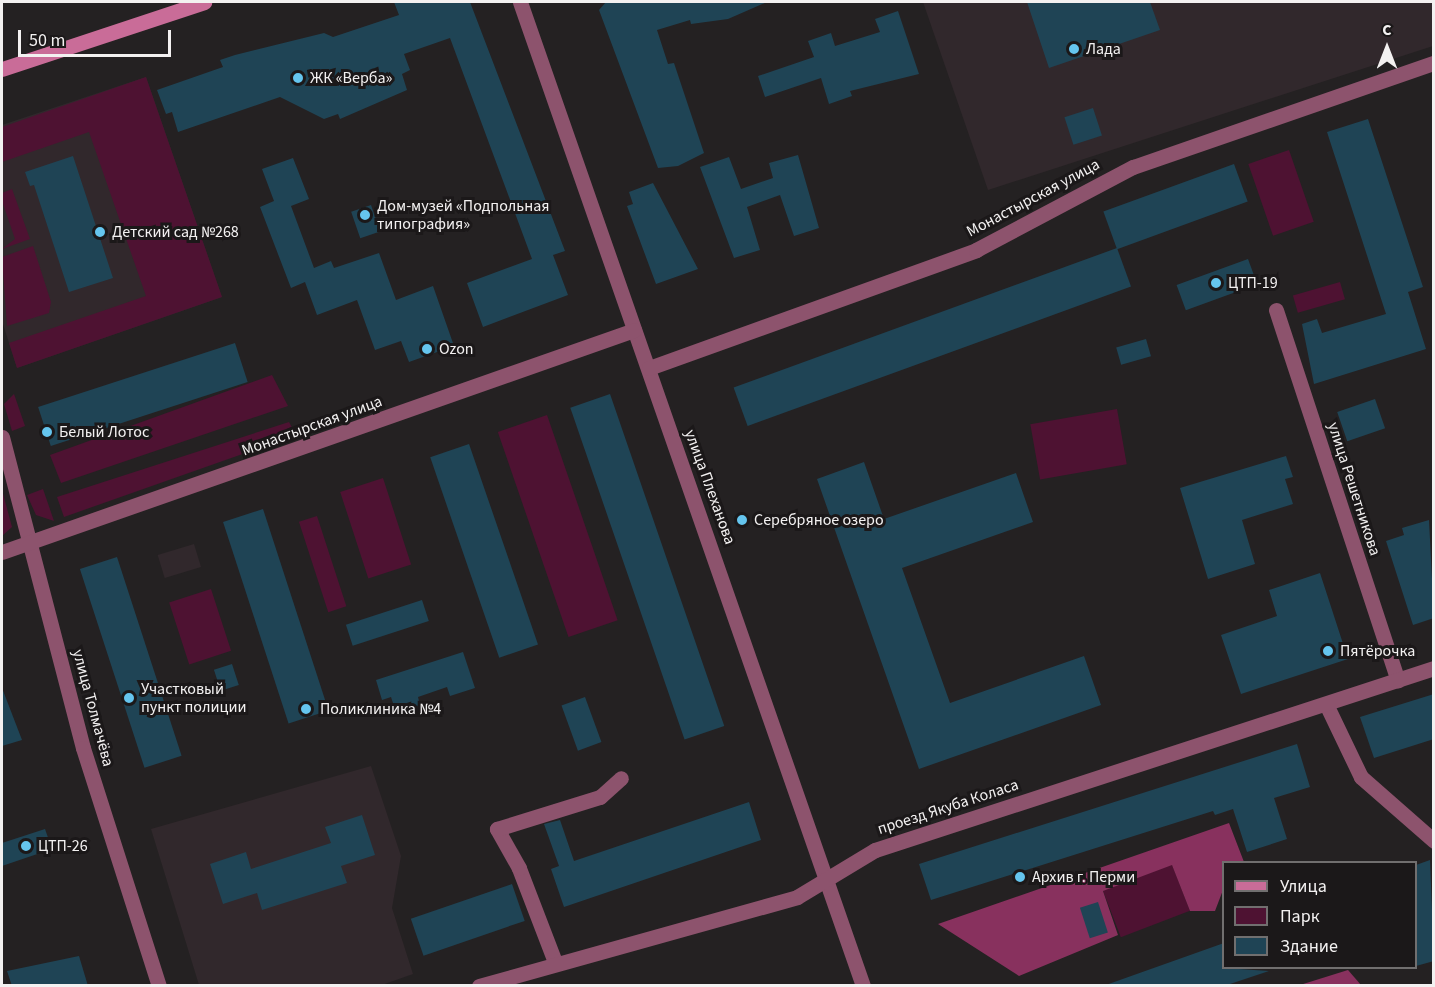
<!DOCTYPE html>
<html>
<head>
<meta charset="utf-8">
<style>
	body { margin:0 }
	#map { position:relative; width:1435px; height:987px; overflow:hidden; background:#242122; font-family:"Source Sans 3",sans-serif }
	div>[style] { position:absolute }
	.built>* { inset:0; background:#31282c; transform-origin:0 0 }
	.green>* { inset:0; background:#4e1232; transform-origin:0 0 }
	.forest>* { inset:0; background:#88315e }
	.building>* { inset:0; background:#1f4455; transform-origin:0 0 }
	.street>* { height:15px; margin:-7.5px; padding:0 7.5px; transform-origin:7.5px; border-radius:7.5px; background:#8d536d }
	.secondary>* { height:15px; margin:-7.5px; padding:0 7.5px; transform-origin:7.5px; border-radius:7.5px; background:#c96c98 }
	.dots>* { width:16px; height:16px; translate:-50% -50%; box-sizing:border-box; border:3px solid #1b1819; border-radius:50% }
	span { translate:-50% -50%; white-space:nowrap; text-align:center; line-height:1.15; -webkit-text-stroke:6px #1b1819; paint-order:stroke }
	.poi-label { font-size:16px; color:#f3f1f1 }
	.left { translate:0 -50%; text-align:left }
	.street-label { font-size:16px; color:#f3f1f1 }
	.frame { position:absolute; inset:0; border:3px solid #f3f1f1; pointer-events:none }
	.legend { position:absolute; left:1222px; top:861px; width:195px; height:108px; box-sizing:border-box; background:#1b1819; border:2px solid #716f6f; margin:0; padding:8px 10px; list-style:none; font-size:18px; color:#f3f1f1 }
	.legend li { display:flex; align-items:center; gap:12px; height:30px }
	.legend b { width:30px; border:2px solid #716f6f }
	.north { position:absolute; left:1357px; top:18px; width:60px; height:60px; -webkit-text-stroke:4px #1b1819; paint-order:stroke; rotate:0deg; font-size:16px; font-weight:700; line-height:24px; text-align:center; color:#f3f1f1 }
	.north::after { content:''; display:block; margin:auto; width:21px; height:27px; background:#f3f1f1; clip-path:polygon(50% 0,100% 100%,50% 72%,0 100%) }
	.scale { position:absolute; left:18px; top:30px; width:153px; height:27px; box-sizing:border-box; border:3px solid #f3f1f1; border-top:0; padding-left:8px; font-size:18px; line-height:21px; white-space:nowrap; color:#f3f1f1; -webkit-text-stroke:4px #1b1819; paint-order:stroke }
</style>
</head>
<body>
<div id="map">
	<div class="built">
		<div style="clip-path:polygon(923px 2px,1433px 2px,1433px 46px,988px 190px)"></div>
		<div style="clip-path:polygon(146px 77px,222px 297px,17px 368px,2px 321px,2px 125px)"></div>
		<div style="left:194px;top:544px;width:24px;height:38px;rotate:73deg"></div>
		<div style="clip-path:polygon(371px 766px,401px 856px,392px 908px,413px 974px,379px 986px,199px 985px,151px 829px)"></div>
	</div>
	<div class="green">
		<div style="clip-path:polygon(146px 77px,222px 297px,17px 368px,9px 343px,146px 296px,89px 132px,2px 162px,2px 127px)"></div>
		<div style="left:1289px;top:150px;width:76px;height:43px;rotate:71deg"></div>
		<div style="clip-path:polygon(12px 189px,30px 239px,2px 249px,15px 239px,2px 201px,2px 193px)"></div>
		<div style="clip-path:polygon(33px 246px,51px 302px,49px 313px,7px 326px,2px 257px)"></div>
		<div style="left:1340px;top:282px;width:18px;height:49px;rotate:74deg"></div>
		<div style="clip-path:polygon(272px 375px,288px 406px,61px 483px,50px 455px)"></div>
		<div style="clip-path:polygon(14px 394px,25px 426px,12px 431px,4px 404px)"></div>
		<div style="left:1117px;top:409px;width:56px;height:88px;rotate:80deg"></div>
		<div style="left:547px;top:415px;width:217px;height:52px;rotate:71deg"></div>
		<div style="clip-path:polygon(289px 422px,296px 435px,64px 517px,57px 497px)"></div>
		<div style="left:383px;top:478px;width:91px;height:45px;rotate:72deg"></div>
		<div style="clip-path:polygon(43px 489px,54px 521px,36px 515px,27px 495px)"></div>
		<div style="clip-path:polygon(2px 490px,12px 527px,2px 536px)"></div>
		<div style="left:317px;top:516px;width:95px;height:19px;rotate:72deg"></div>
		<div style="left:211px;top:589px;width:65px;height:44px;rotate:72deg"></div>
		<div style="left:1172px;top:864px;width:50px;height:74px;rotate:69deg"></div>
	</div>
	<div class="forest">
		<div style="clip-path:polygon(1229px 823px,1244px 862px,1224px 862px,1223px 890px,1215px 911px,1190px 911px,1172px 865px,1103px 891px,1118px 935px,1019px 976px,938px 924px)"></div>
		<div style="clip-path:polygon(1348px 970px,1361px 985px,1300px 985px)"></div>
	</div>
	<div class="building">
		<div style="clip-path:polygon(394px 2px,470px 2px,565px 251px,553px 255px,568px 295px,483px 327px,467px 283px,532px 259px,450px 38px,404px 54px,410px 70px,402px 74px,407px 90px,340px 119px,338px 114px,324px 119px,280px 97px,178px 132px,172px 112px,166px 114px,157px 90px,223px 67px,220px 60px,235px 55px,324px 33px,333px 37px,399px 15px)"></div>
		<div style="clip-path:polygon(606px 2px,767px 2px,728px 19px,691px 24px,690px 20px,657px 30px,668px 64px,674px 63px,704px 153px,678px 166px,658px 168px,599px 10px)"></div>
		<div style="clip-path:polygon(1027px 2px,1150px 2px,1160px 30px,1049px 68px)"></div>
		<div style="clip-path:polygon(898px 11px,919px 74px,850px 91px,852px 96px,829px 104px,821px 78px,765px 97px,758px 76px,814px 57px,808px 41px,831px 33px,835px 46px,880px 32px,875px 19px)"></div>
		<div style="left:1093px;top:108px;width:29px;height:30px;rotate:72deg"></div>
		<div style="clip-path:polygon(1368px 119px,1423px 287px,1408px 292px,1426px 349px,1314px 384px,1302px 324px,1317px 319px,1322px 333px,1386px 314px,1327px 132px)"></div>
		<div style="clip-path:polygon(798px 155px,819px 228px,794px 236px,780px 195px,747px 207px,760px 250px,734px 258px,700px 167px,729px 157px,741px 189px,773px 178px,769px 163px)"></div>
		<div style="clip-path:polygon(73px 156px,113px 278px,69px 292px,34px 185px,30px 186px,25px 172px)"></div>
		<div style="clip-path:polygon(293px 158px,309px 199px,291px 206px,314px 268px,331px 261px,334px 268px,379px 253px,396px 300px,433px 286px,454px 346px,409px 362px,401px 341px,375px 350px,357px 300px,317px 315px,305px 282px,291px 288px,260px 207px,274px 201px,262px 169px)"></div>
		<div style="left:1234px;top:164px;width:40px;height:139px;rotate:70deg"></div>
		<div style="clip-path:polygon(653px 183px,698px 269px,656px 284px,627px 206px,633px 204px,629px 192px)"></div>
		<div style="left:371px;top:205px;width:28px;height:21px;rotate:71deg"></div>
		<div style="left:1117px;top:248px;width:41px;height:408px;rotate:70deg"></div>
		<div style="left:1248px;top:259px;width:27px;height:76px;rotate:70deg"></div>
		<div style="left:1146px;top:339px;width:18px;height:31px;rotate:74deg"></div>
		<div style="left:235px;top:343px;width:41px;height:207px;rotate:72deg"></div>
		<div style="left:610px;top:394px;width:351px;height:42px;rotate:71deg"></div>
		<div style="left:1375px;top:399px;width:31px;height:40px;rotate:71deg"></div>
		<div style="left:469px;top:444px;width:212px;height:41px;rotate:71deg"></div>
		<div style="clip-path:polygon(1286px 456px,1293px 477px,1285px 479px,1293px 504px,1242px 520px,1255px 564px,1208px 579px,1180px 488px)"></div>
		<div style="clip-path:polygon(864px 462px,884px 519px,1016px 473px,1033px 522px,902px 568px,950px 703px,1084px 656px,1101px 705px,919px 769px,817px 479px)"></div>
		<div style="left:263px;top:509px;width:212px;height:42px;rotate:72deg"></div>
		<div style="clip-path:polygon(1429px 520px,1434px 618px,1413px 625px,1386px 541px,1404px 535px,1402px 528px)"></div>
		<div style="left:117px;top:557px;width:209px;height:39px;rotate:72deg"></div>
		<div style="clip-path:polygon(1320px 573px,1348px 659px,1241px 694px,1221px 635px,1277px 616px,1269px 590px)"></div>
		<div style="left:422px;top:600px;width:22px;height:80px;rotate:72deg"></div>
		<div style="clip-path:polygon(463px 652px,475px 688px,450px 696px,447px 687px,418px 697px,420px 705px,396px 712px,391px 697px,382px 700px,376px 680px)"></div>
		<div style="left:232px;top:664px;width:22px;height:19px;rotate:72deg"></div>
		<div style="clip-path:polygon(2px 688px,22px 740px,2px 746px)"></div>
		<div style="clip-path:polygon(1434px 694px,1434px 739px,1374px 758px,1360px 717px)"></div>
		<div style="left:585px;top:697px;width:48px;height:25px;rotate:70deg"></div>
		<div style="clip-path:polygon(1297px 744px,1310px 787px,1274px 798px,1287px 839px,1247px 852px,1233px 809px,1215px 815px,1213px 811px,931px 900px,919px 864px)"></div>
		<div style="clip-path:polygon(749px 802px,761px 840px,564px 907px,551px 869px,559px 866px,544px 824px,560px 820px,574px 861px)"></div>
		<div style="clip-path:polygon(362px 815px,375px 855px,341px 866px,347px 883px,262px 910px,257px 893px,223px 904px,210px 864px,246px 852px,251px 869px,331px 843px,325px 827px)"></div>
		<div style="clip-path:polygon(45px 829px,52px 849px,2px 866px,2px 843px)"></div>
		<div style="clip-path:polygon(1430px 860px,1434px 961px,1416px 966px,1416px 865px)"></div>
		<div style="left:512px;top:884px;width:39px;height:107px;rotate:71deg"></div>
		<div style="left:1098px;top:902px;width:32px;height:19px;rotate:72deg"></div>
		<div style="clip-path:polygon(1224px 943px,1224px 968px,1269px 971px,1224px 986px,1103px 986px)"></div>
		<div style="clip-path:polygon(79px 956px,88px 986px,12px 986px,7px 971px)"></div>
	</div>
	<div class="street">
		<div style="left:520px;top:2px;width:1042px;rotate:70.78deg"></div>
		<div style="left:1276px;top:310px;width:390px;rotate:71.8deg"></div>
		<div style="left:649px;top:368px;width:348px;rotate:-19.8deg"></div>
		<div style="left:976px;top:250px;width:178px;rotate:-27.9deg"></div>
		<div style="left:1133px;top:167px;width:318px;rotate:-19.1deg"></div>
		<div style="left:2px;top:437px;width:321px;rotate:75.4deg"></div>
		<div style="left:83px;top:748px;width:250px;rotate:72.3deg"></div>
		<div style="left:2px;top:552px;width:670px;rotate:-19.35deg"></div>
		<div style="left:1326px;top:704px;width:81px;rotate:64.4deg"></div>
		<div style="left:1361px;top:777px;width:97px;rotate:41.2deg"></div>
		<div style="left:555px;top:962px;width:101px;rotate:-111deg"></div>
		<div style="left:519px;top:868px;width:45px;rotate:-119.4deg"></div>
		<div style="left:497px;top:829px;width:108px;rotate:-17.3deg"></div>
		<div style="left:600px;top:797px;width:28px;rotate:-42deg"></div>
		<div style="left:479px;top:986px;width:330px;rotate:-15.6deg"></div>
		<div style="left:797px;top:897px;width:91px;rotate:-31.1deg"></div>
		<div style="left:875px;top:850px;width:588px;rotate:-18.03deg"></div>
	</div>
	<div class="secondary">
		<div style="left:2px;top:69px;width:213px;rotate:-18.3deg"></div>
	</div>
	<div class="dots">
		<div style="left:1074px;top:49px;background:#65c5ee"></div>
		<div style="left:298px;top:78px;background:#65c5ee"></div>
		<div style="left:365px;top:215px;background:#65c5ee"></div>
		<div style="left:100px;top:232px;background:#65c5ee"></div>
		<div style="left:1216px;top:283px;background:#65c5ee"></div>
		<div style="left:427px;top:349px;background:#65c5ee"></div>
		<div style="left:47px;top:432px;background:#65c5ee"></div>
		<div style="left:742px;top:520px;background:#65c5ee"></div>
		<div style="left:1328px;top:651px;background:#65c5ee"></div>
		<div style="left:129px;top:698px;background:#65c5ee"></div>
		<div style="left:306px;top:709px;background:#65c5ee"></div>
		<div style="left:26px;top:846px;background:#65c5ee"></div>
		<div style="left:1020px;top:877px;background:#65c5ee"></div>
	</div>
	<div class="poi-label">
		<span class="left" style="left:1086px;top:49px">Лада</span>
		<span class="left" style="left:310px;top:78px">ЖК «Верба»</span>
		<span class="left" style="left:377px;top:215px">Дом-музей «Подпольная<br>типография»</span>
		<span class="left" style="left:112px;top:232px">Детский сад №268</span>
		<span class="left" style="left:1228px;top:283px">ЦТП-19</span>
		<span class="left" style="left:439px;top:349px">Ozon</span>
		<span class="left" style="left:59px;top:432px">Белый Лотос</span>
		<span class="left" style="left:754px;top:520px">Серебряное озеро</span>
		<span class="left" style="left:1340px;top:651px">Пятёрочка</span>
		<span class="left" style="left:141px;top:698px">Участковый<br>пункт полиции</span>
		<span class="left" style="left:320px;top:709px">Поликлиника №4</span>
		<span class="left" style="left:38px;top:846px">ЦТП-26</span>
		<span class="left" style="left:1032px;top:877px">Архив г. Перми</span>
	</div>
	<div class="street-label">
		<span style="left:1033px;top:198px;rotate:-28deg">Монастырская улица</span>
		<span style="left:312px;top:426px;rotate:-20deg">Монастырская улица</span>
		<span style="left:710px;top:487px;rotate:70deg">улица Плеханова</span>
		<span style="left:1354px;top:489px;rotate:72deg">улица Решетникова</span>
		<span style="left:93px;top:708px;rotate:75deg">улица Толмачёва</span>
		<span style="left:948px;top:807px;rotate:-18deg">проезд Якуба Коласа</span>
	</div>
	<div class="frame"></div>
	<ul class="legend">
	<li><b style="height:8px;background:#c96c98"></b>Улица</li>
	<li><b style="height:16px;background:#4e1232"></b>Парк</li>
	<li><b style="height:16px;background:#1f4455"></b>Здание</li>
	</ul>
	<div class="north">С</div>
	<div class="scale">50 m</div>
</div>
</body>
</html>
